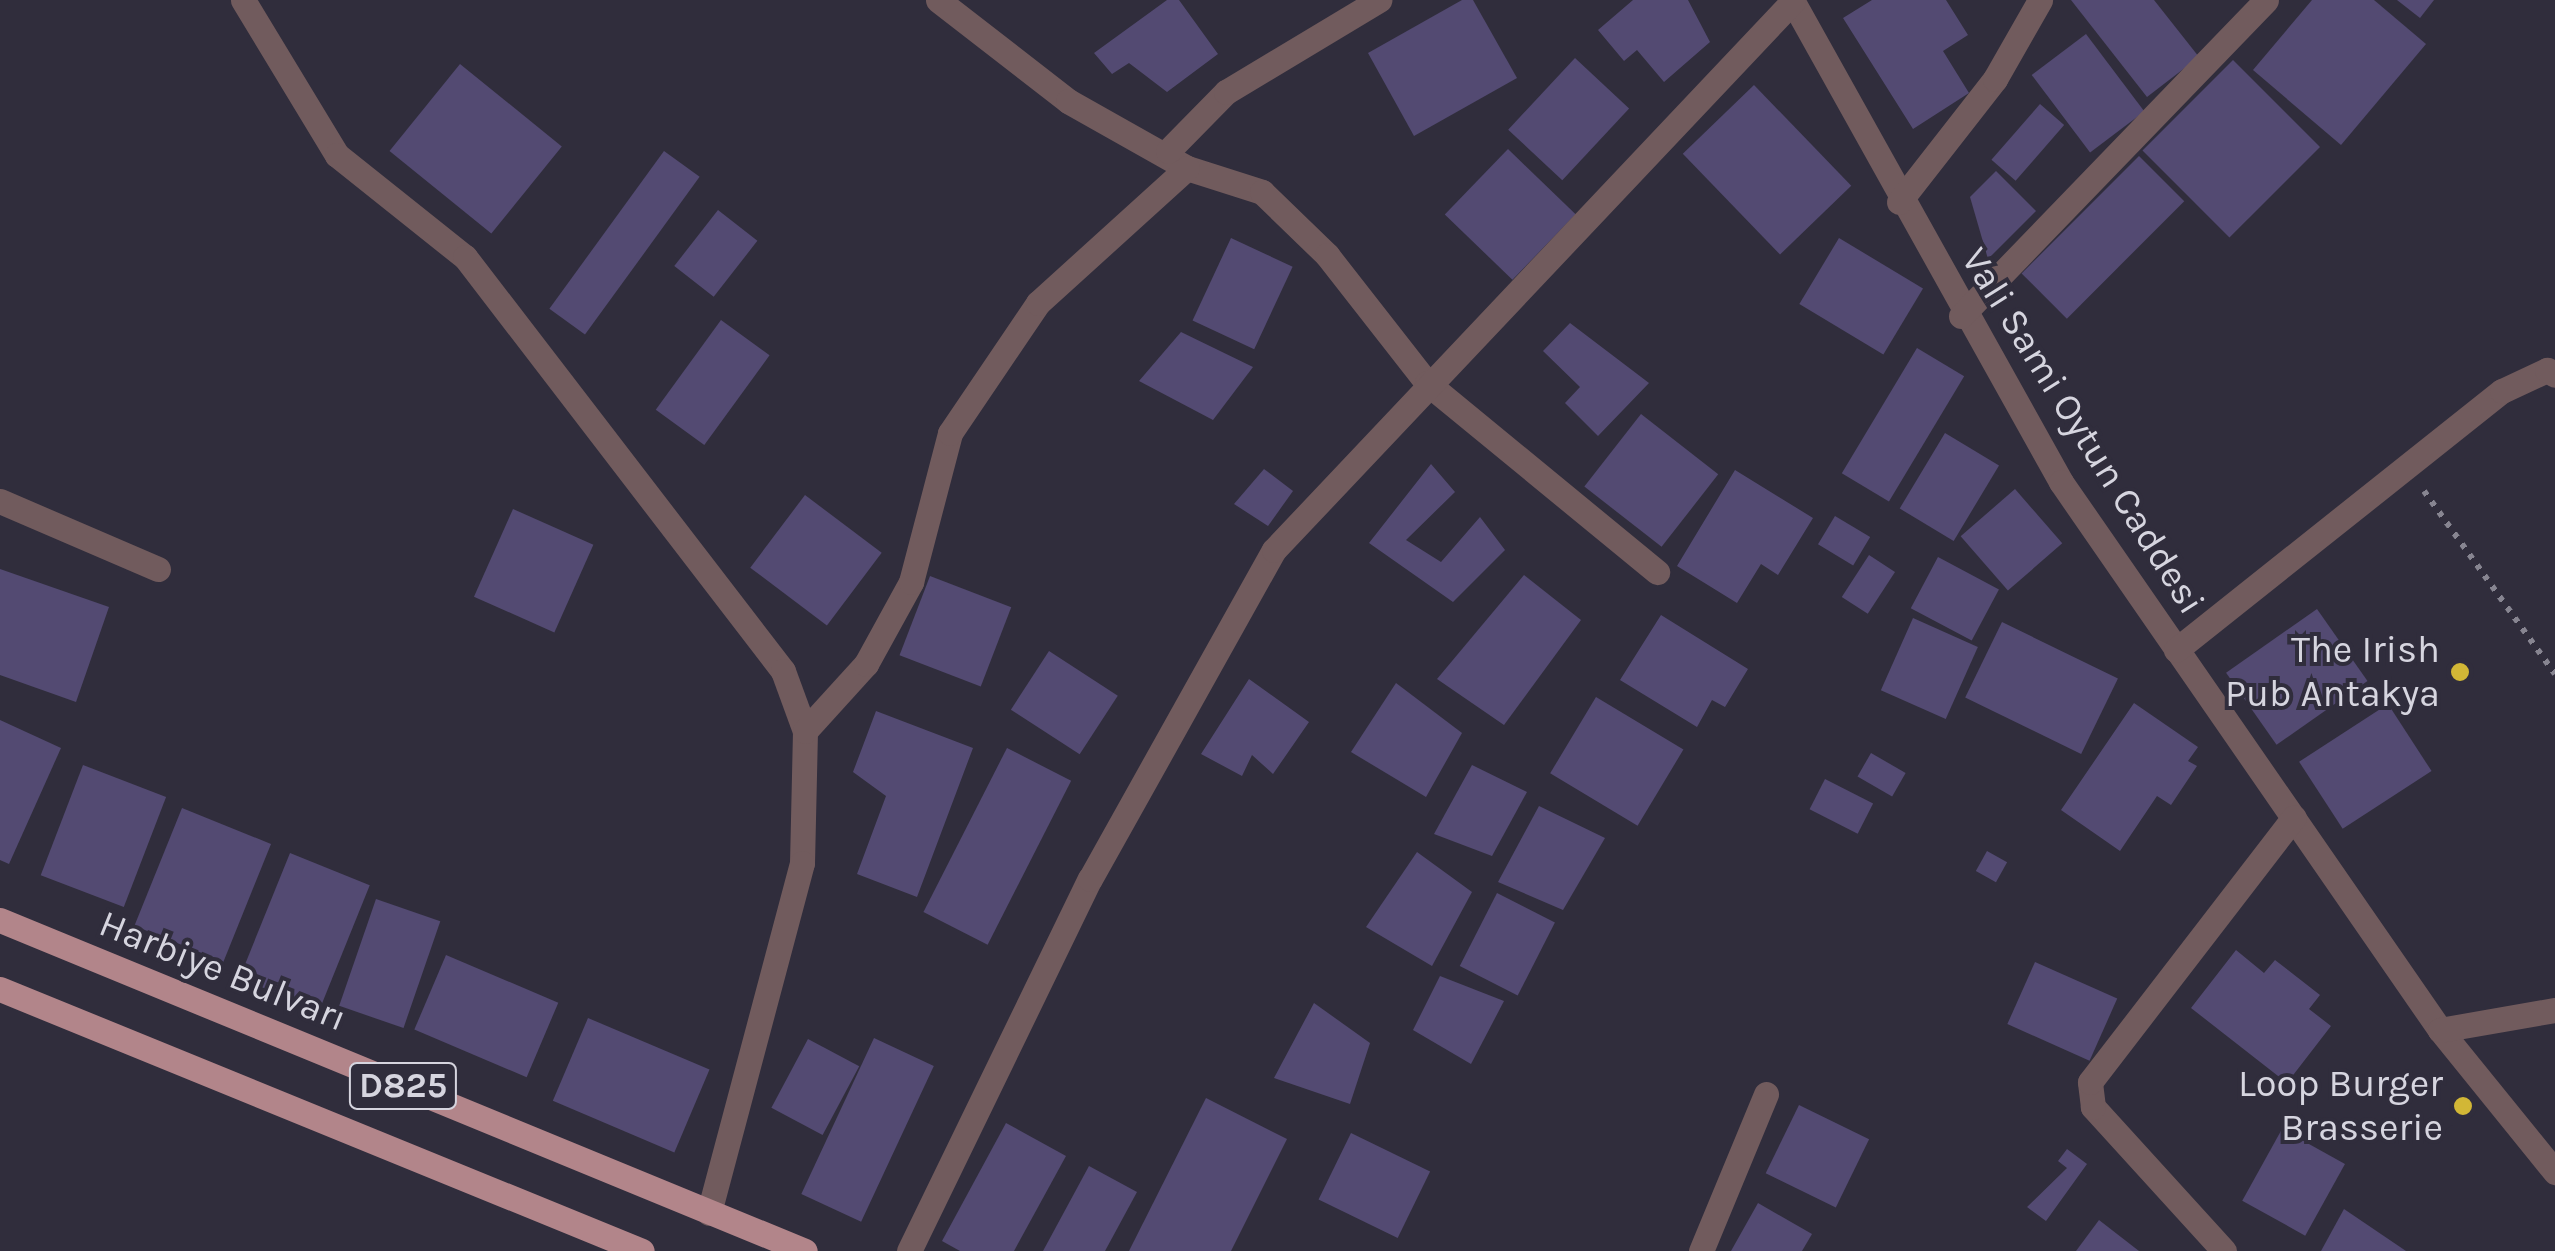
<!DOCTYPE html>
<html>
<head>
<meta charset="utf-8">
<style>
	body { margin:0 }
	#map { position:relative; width:2555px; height:1251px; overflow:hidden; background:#302d3c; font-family:Karla,sans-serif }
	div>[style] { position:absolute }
	.building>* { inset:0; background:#534a72; transform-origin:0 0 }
	.path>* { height:6px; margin-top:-3px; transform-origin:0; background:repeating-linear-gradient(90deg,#878591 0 5px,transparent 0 13px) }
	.minor>* { height:25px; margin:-12.5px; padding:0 12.5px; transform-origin:12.5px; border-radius:12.5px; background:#715b5d }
	.major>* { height:25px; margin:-12.5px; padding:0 12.5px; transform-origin:12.5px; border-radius:12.5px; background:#b2858a }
	.dots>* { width:28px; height:28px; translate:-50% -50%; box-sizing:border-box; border:5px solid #302d3c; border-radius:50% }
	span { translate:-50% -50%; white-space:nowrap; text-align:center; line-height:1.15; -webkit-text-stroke:8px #302d3c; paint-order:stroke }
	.shield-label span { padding:2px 8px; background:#302d3c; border:2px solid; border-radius:8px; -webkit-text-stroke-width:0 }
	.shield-label { font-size:35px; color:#d6d5df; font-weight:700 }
	.street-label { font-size:38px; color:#d6d5df }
	.poi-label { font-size:38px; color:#d6d5df }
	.right { translate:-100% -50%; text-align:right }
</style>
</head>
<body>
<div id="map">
	<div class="building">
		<div style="clip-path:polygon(1167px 0,1179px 0,1218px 54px,1167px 92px,1129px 63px,1112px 74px,1094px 53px)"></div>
		<div style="clip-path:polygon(1462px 0,1473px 0,1517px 78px,1414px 136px,1368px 53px)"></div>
		<div style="clip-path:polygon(1633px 0,1688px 0,1710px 42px,1664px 82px,1637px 50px,1624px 61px,1598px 30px)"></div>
		<div style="clip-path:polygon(1872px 0,1946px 0,1968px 35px,1943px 51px,1969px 93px,1913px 129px,1843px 18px)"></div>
		<div style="clip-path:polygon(2071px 0,2154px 0,2199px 57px,2147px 97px)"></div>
		<div style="clip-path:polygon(2312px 0,2374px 0,2426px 44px,2341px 145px,2253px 70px)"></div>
		<div style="clip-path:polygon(2397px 0,2434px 0,2420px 18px)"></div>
		<div style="left:2086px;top:34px;width:97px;height:68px;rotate:53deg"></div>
		<div style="left:1575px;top:58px;width:74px;height:98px;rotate:43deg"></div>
		<div style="left:2233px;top:60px;width:123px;height:128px;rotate:45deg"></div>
		<div style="left:460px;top:64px;width:131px;height:112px;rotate:39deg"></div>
		<div style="left:1754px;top:85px;width:140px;height:99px;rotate:46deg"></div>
		<div style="left:2040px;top:104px;width:32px;height:74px;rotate:41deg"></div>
		<div style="left:1508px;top:149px;width:94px;height:91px;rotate:44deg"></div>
		<div style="left:664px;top:151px;width:44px;height:195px;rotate:36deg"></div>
		<div style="left:2139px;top:156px;width:64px;height:166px;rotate:45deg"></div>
		<div style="clip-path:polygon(1996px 171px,2036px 211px,1988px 259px,1970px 197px)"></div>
		<div style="left:718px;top:210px;width:50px;height:71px;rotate:38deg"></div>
		<div style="left:1231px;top:238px;width:68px;height:91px;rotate:25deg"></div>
		<div style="left:1839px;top:238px;width:98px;height:77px;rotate:31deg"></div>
		<div style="left:721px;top:320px;width:60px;height:111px;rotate:36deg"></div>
		<div style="clip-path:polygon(1570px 323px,1649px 383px,1598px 436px,1565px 403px,1580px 387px,1543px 351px)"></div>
		<div style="clip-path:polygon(1181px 332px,1253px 367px,1213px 420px,1139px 381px)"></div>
		<div style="left:1917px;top:348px;width:55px;height:146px;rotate:31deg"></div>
		<div style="left:1641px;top:414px;width:98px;height:92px;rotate:38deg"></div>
		<div style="left:1945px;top:433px;width:63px;height:88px;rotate:31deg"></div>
		<div style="clip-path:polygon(1431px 464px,1455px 492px,1406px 540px,1441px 562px,1480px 517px,1505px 550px,1453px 602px,1369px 543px)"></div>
		<div style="clip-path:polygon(1264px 469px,1293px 491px,1268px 526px,1234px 504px)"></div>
		<div style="clip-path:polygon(1735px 470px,1813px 518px,1778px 575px,1761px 564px,1737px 603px,1677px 566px)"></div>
		<div style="left:2015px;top:489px;width:72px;height:72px;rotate:49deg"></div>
		<div style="left:805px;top:495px;width:96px;height:91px;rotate:37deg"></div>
		<div style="left:513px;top:509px;width:88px;height:96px;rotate:24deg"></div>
		<div style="left:1835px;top:516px;width:41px;height:33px;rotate:31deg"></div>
		<div style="left:1869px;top:555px;width:31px;height:50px;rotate:33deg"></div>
		<div style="left:1938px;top:557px;width:69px;height:58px;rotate:28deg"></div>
		<div style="clip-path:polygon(0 569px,109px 607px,76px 702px,0 675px)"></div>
		<div style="clip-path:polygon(1524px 575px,1581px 620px,1504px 725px,1437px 679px)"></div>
		<div style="left:930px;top:576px;width:87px;height:85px;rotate:21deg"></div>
		<div style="left:2317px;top:609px;width:88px;height:111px;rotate:55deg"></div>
		<div style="clip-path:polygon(1661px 615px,1748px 669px,1725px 707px,1712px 700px,1697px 727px,1620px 680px)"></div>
		<div style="left:1913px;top:618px;width:71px;height:79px;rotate:24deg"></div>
		<div style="left:2002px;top:622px;width:129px;height:84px;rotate:26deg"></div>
		<div style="left:1049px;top:651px;width:82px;height:70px;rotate:33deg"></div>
		<div style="clip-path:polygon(1249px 679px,1309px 722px,1273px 774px,1252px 755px,1242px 776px,1201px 754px)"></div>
		<div style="clip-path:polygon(1396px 683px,1462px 733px,1426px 797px,1351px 752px)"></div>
		<div style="left:1596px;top:697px;width:102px;height:89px;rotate:31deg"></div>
		<div style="clip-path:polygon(2134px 703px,2198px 747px,2188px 761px,2197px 766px,2171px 805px,2157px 796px,2120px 851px,2061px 810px)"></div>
		<div style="left:2388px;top:704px;width:80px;height:106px;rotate:57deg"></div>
		<div style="clip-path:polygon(876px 711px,973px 748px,917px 897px,857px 874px,886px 796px,853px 772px)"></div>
		<div style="clip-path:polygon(0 720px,61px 748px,9px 864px,0 860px)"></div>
		<div style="left:1007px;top:748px;width:72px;height:184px;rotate:27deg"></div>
		<div style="left:1871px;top:753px;width:40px;height:27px;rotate:30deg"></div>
		<div style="left:83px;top:765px;width:89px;height:118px;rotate:21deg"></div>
		<div style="clip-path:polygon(1472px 765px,1527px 792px,1492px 856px,1434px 834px)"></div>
		<div style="left:1825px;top:779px;width:54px;height:34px;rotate:27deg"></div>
		<div style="clip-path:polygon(1539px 806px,1605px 838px,1563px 910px,1498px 882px)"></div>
		<div style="left:182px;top:808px;width:96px;height:127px;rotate:22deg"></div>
		<div style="left:1987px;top:851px;width:23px;height:23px;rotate:29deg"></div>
		<div style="clip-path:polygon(1417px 852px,1472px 892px,1432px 966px,1366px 927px)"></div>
		<div style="left:290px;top:853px;width:86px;height:135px;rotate:22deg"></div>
		<div style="left:1497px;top:893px;width:65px;height:82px;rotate:27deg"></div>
		<div style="left:376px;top:899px;width:68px;height:113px;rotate:19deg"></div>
		<div style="clip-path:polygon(2236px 950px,2264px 973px,2275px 960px,2320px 995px,2309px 1009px,2331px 1026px,2287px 1083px,2191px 1008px)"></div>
		<div style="left:446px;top:955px;width:122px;height:81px;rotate:23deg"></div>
		<div style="left:2035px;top:962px;width:90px;height:68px;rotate:24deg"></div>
		<div style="clip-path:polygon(1440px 976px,1504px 1001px,1471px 1064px,1413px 1030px)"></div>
		<div style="clip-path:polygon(1314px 1003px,1370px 1043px,1350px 1104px,1274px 1078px)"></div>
		<div style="left:588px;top:1018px;width:132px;height:90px;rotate:23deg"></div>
		<div style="left:874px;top:1038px;width:66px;height:172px;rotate:25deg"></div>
		<div style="left:808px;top:1039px;width:58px;height:78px;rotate:28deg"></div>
		<div style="clip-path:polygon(1206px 1098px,1287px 1139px,1231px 1251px,1129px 1251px)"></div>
		<div style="left:1799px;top:1105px;width:78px;height:76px;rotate:26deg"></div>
		<div style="clip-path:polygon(1006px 1123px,1066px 1156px,1014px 1251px,960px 1251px,942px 1241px)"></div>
		<div style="left:2282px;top:1129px;width:72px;height:82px;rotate:29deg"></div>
		<div style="left:1351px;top:1133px;width:88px;height:74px;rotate:26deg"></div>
		<div style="clip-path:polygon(2067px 1149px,2087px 1164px,2046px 1221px,2027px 1207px,2067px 1168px,2058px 1161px)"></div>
		<div style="clip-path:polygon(1089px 1166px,1137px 1192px,1105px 1251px,1043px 1251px)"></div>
		<div style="clip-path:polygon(1758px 1203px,1812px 1234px,1802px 1251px,1731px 1251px)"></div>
		<div style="clip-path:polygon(2344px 1209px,2406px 1251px,2321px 1251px)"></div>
		<div style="clip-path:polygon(2099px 1220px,2139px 1251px,2076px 1251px)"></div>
	</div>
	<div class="path">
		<div style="left:2424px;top:491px;width:225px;rotate:54.4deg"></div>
	</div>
	<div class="minor">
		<div style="left:243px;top:0;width:181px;rotate:58.8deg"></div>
		<div style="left:337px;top:155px;width:164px;rotate:38.6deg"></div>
		<div style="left:465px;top:257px;width:522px;rotate:52.47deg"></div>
		<div style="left:783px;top:671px;width:64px;rotate:69.9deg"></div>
		<div style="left:805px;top:731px;width:132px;rotate:91.3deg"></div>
		<div style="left:802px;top:863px;width:362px;rotate:104.9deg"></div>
		<div style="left:938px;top:0;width:165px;rotate:37.8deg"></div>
		<div style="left:1068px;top:101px;width:137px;rotate:29.4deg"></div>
		<div style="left:1187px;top:168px;width:79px;rotate:17.7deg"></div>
		<div style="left:1262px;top:192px;width:91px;rotate:44.1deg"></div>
		<div style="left:1327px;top:255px;width:162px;rotate:52deg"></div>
		<div style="left:1427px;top:383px;width:298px;rotate:39.4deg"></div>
		<div style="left:1792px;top:0;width:552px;rotate:60.83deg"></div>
		<div style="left:2061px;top:482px;width:666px;rotate:55.33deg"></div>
		<div style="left:2440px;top:1030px;width:183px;rotate:51deg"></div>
		<div style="left:1168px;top:151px;width:83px;rotate:-45.5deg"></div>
		<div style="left:1226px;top:92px;width:179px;rotate:-31deg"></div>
		<div style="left:1899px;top:202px;width:156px;rotate:-52deg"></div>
		<div style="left:1995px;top:79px;width:91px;rotate:-60.3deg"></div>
		<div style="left:1961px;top:316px;width:439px;rotate:-46deg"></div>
		<div style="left:0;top:501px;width:172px;rotate:23.3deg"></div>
		<div style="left:2176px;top:650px;width:416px;rotate:-38.5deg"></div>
		<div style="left:2502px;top:391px;width:50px;rotate:-25deg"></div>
		<div style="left:2547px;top:370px;width:9px;rotate:32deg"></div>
		<div style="left:805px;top:731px;width:91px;rotate:-47.7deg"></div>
		<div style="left:866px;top:664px;width:94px;rotate:-61.2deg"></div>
		<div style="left:911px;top:582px;width:154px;rotate:-75.3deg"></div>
		<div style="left:950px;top:433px;width:157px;rotate:-55.9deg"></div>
		<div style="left:1038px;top:303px;width:201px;rotate:-42.2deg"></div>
		<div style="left:2440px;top:1030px;width:117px;rotate:-9.9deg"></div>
		<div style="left:909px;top:1251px;width:414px;rotate:-64.1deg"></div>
		<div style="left:1090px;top:879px;width:377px;rotate:-60.8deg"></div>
		<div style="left:1274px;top:550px;width:755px;rotate:-46.61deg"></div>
		<div style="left:1701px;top:1251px;width:170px;rotate:-67.5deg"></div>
		<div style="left:2224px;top:1251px;width:195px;rotate:-132.3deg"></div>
		<div style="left:2093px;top:1107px;width:25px;rotate:-97deg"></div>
		<div style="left:2090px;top:1082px;width:334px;rotate:-52.4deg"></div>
	</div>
	<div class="major">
		<div style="left:0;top:920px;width:870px;rotate:22.35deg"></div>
		<div style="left:0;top:989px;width:693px;rotate:22.2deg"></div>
	</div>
	<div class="dots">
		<div style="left:2460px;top:672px;background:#d2b736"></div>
		<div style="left:2463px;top:1106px;background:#d2b736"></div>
	</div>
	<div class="shield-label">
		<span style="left:403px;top:1086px">D825</span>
	</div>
	<div class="street-label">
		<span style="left:2083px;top:431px;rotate:58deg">Vali Sami Oytun Caddesi</span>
		<span style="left:223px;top:971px;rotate:22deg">Harbiye Bulvarı</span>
	</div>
	<div class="poi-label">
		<span class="right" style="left:2440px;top:672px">The Irish<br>Pub Antakya</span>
		<span class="right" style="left:2443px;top:1106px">Loop Burger<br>Brasserie</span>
	</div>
</div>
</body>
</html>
